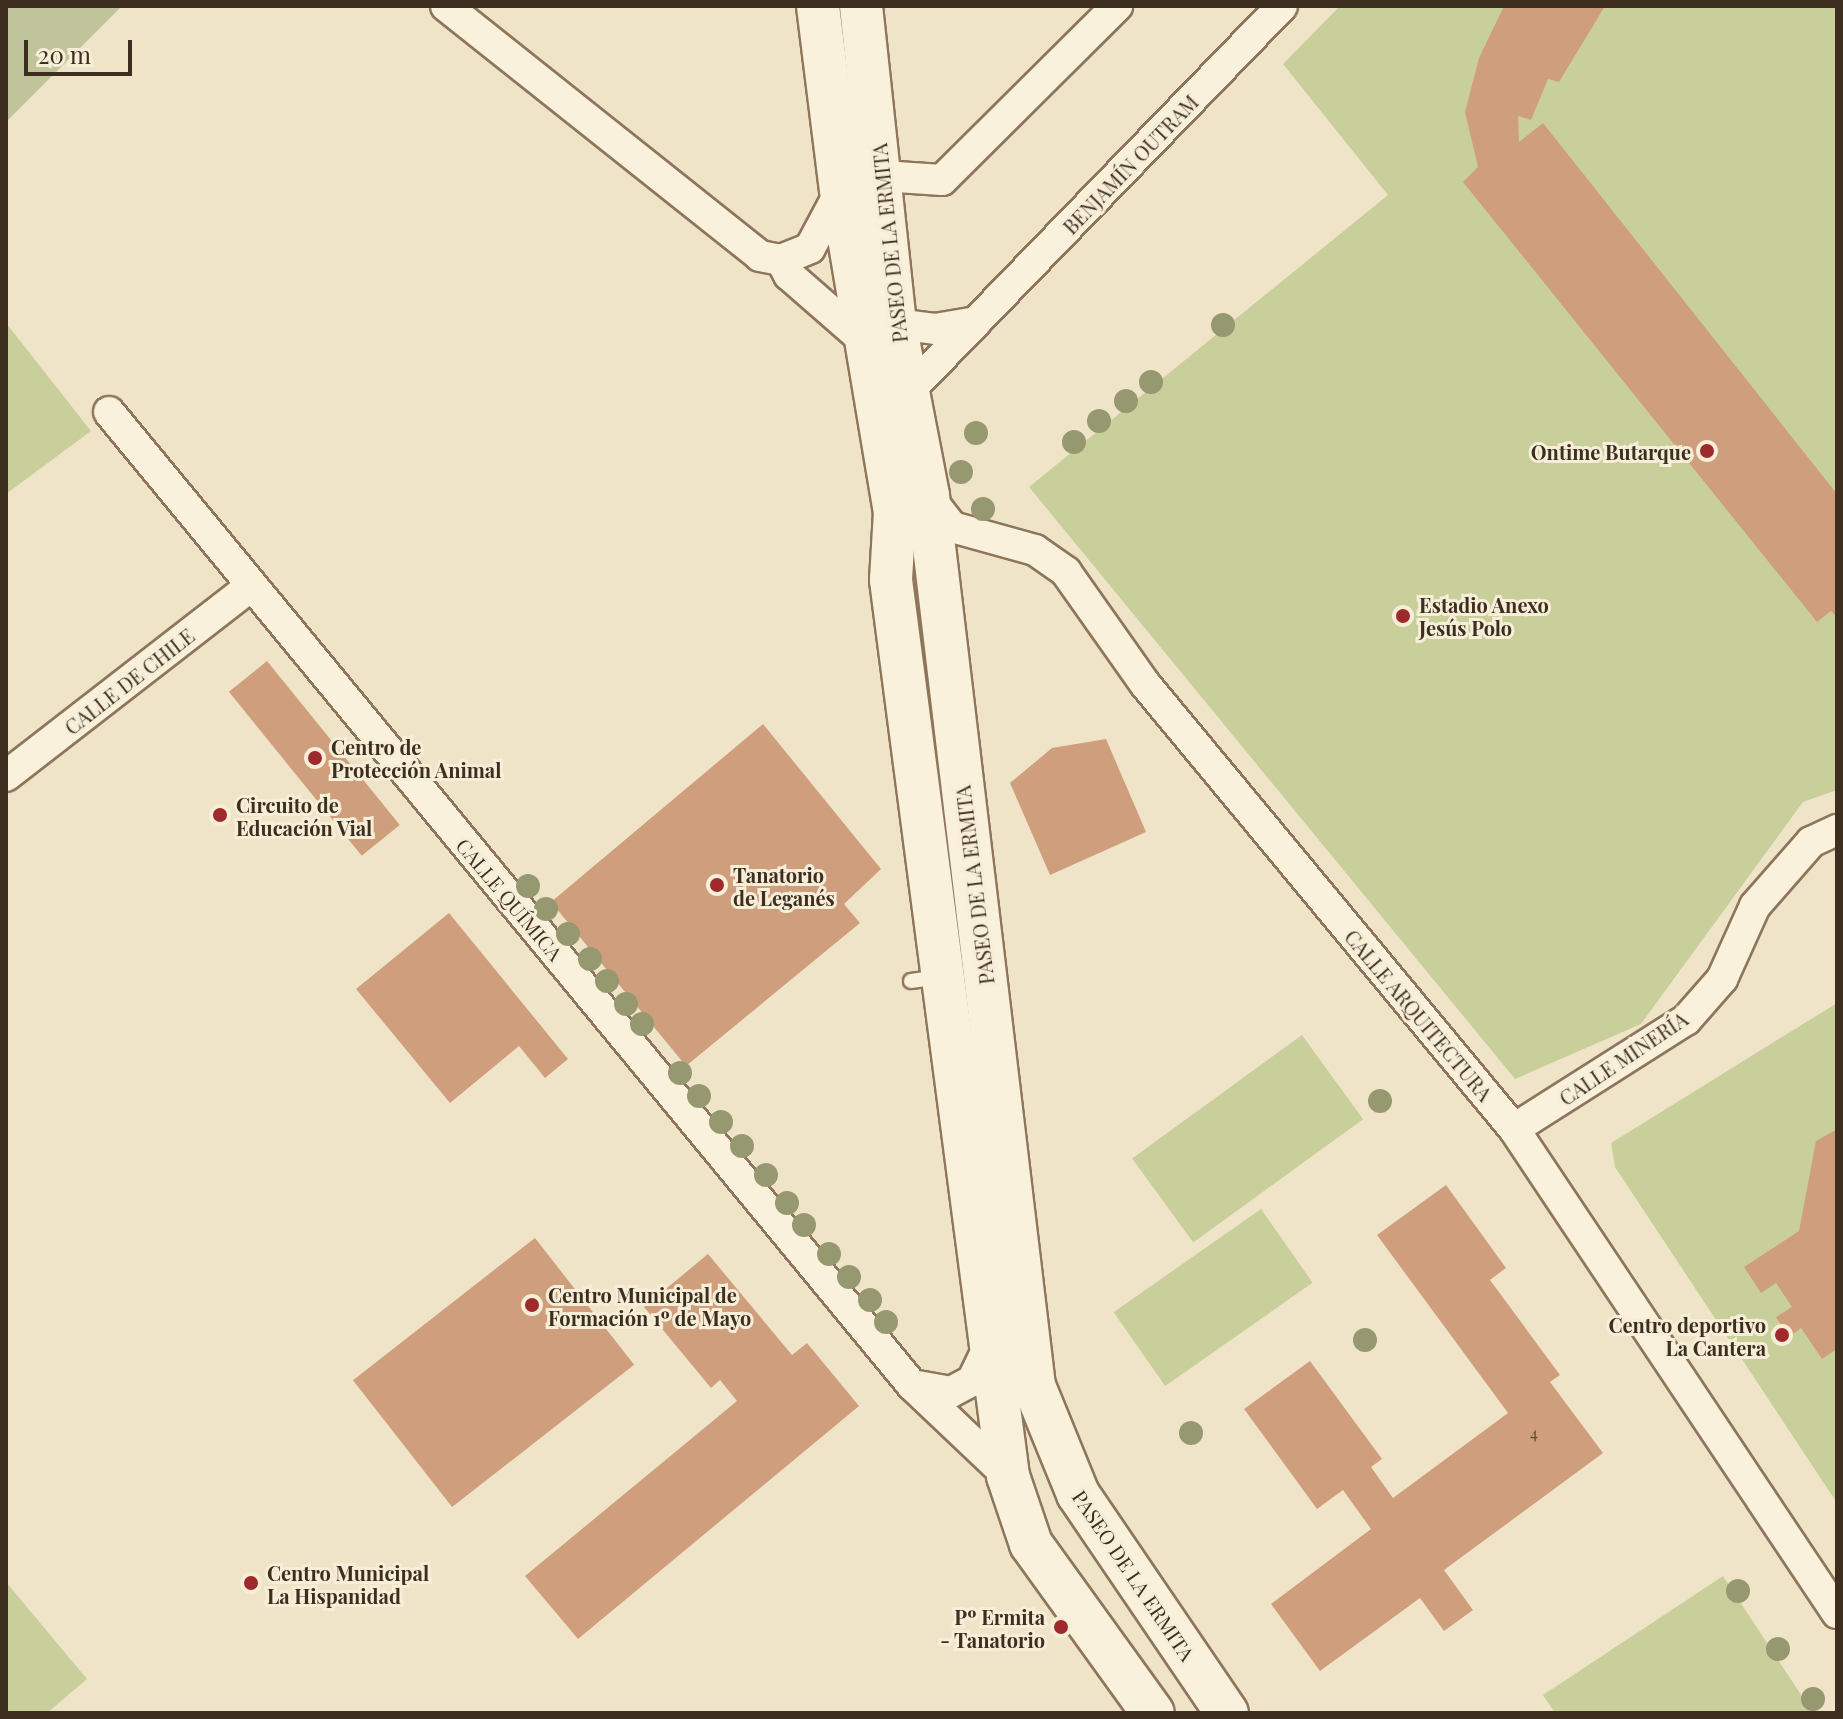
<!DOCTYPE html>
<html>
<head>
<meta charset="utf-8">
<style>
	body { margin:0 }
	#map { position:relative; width:1843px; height:1719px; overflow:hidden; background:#f0e4c8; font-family:"Playfair Display",serif }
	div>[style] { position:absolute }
	.green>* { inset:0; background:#c9cf9b; transform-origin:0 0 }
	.cemetery>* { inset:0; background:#bfc49a }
	.building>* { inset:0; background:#cf9f7d; transform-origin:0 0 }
	.roads { filter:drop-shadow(2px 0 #8d765c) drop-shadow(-2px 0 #8d765c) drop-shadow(0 2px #8d765c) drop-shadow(0 -2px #8d765c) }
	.service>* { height:14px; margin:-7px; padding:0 7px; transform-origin:7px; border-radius:7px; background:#faf1dc }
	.minor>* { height:30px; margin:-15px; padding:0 15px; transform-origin:15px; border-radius:15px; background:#faf1dc }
	.secondary>* { height:42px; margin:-21px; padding:0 21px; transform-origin:21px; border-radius:21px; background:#faf1dc }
	.trees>* { width:24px; height:24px; margin:-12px; border-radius:50%; background:#96986f }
	.dots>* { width:22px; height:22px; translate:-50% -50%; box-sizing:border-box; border:4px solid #f7eed8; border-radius:50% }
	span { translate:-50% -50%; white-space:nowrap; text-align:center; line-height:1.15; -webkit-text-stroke:6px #f7eed8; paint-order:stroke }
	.number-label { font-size:16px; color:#624a37 }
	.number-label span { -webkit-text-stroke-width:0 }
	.street-label { font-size:20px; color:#3d2e20 }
	.poi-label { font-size:20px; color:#3d2e20; font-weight:700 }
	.right { translate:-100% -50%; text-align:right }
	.left { translate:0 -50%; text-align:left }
	.frame { position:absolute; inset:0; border:8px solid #3d2e20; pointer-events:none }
	.scale { position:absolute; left:24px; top:40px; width:108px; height:36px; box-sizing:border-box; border:4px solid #3d2e20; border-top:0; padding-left:10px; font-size:24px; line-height:28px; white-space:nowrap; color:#3d2e20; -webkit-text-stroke:6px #f7eed8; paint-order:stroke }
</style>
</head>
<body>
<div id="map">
	<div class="green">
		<div style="clip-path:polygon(1340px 6px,1837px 6px,1837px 790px,1803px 802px,1641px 1024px,1515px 1079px,1029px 487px,1388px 195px,1283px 64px)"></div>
		<div style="clip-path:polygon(6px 323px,91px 431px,6px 494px)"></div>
		<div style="clip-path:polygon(1837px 1003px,1837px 1503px,1615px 1167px,1611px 1143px)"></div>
		<div style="left:1302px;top:1035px;width:104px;height:210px;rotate:54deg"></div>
		<div style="left:1261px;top:1209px;width:90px;height:180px;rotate:55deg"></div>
		<div style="clip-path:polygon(1723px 1576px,1813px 1713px,1555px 1713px,1543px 1695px)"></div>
		<div style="clip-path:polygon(6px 1582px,87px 1679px,47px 1713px,6px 1713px)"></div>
	</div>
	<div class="cemetery">
		<div style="clip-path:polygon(6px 6px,122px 6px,6px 122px)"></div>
	</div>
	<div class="building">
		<div style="clip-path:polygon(1504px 6px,1605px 6px,1559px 82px,1548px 79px,1531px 120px,1518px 116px,1519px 142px,1543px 123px,1837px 494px,1837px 617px,1831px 611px,1817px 622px,1463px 182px,1478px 167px,1465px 112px,1479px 58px)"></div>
		<div style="left:267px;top:661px;width:211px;height:49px;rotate:51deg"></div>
		<div style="clip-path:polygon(763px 724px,881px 869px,844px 904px,860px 923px,686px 1066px,551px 902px)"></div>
		<div style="clip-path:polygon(1106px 739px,1146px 832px,1050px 875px,1010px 783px,1052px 748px)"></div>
		<div style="clip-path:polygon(449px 913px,568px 1059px,545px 1078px,519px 1046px,450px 1103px,356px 989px)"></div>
		<div style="clip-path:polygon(1837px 1129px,1837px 1349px,1822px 1359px,1801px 1328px,1789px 1337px,1776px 1317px,1792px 1307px,1776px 1283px,1761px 1293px,1744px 1267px,1799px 1231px,1816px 1141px)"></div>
		<div style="clip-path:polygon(1446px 1185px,1506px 1268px,1490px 1280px,1560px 1375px,1550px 1382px,1603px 1453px,1444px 1570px,1473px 1610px,1444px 1631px,1420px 1598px,1320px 1671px,1271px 1604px,1371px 1529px,1343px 1490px,1317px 1509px,1244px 1409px,1310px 1361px,1382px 1459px,1371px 1467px,1393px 1498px,1508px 1413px,1377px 1235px)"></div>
		<div style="left:535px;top:1238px;width:161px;height:231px;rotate:52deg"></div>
		<div style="clip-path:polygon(708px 1254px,792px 1355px,807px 1343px,859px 1406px,578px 1639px,525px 1576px,737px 1401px,720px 1380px,711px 1388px,644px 1307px)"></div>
	</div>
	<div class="roads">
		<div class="service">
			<div style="left:911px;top:981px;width:27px;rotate:-8deg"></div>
		</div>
		<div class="minor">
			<div style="left:446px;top:6px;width:401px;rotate:38.5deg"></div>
			<div style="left:760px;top:256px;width:21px;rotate:11deg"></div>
			<div style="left:781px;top:260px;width:31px;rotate:-22deg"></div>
			<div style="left:810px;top:248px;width:66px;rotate:-61.9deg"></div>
			<div style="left:882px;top:176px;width:60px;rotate:3.8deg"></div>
			<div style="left:942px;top:180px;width:247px;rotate:-44.8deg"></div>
			<div style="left:781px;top:260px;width:17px;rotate:62deg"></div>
			<div style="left:789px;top:275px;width:105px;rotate:41.1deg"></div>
			<div style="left:883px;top:313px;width:16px;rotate:43deg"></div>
			<div style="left:895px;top:324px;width:40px;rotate:7.1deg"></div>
			<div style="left:935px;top:329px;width:42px;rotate:-9.7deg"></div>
			<div style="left:909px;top:391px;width:536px;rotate:-45.91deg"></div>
			<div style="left:109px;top:412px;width:1262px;rotate:50.47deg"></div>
			<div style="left:912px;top:1385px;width:132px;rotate:43.5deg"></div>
			<div style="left:928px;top:496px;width:39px;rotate:52deg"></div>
			<div style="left:952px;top:527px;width:86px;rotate:15.5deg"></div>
			<div style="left:1035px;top:550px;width:38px;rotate:35deg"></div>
			<div style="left:1066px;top:572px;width:137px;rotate:54.8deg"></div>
			<div style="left:1145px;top:684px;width:578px;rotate:50.33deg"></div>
			<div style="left:1514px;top:1129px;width:582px;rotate:56.28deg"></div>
			<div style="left:6px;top:776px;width:310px;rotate:-37.8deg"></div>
			<div style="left:1514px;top:1129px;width:204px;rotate:-32.4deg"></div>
			<div style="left:1686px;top:1020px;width:55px;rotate:-48.7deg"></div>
			<div style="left:1722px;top:979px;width:80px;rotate:-65.7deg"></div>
			<div style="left:1755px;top:906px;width:85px;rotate:-48.8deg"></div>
			<div style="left:1811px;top:842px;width:29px;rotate:-25deg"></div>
			<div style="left:912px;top:1385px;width:40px;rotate:10deg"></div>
			<div style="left:951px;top:1392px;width:24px;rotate:-28deg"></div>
			<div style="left:972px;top:1381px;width:39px;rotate:-64deg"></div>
		</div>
		<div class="secondary">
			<div style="left:818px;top:6px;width:185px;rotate:82.9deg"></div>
			<div style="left:841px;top:190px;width:326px;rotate:80.5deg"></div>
			<div style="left:895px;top:512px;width:68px;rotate:93.4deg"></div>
			<div style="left:891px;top:580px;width:904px;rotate:82.56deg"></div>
			<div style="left:1008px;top:1476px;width:72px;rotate:71.3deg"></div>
			<div style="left:1031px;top:1544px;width:208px;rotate:54.2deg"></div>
			<div style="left:861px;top:6px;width:320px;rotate:83.9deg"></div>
			<div style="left:895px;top:324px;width:175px;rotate:79.1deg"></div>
			<div style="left:928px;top:496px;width:896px;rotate:83.21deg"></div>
			<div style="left:1034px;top:1386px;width:117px;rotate:67.8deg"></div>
			<div style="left:1078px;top:1494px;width:265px;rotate:55.8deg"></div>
		</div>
	</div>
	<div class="trees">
		<div style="left:1223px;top:325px"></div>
		<div style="left:1151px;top:382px"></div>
		<div style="left:1126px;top:401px"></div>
		<div style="left:1099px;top:421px"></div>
		<div style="left:976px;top:433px"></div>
		<div style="left:1074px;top:442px"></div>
		<div style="left:961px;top:472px"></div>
		<div style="left:983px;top:509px"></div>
		<div style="left:528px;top:886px"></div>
		<div style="left:546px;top:909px"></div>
		<div style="left:568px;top:934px"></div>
		<div style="left:590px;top:959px"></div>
		<div style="left:607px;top:981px"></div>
		<div style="left:626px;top:1004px"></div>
		<div style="left:642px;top:1024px"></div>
		<div style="left:680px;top:1073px"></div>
		<div style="left:699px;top:1096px"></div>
		<div style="left:1380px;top:1101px"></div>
		<div style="left:721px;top:1122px"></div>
		<div style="left:742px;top:1146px"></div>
		<div style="left:766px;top:1175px"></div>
		<div style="left:787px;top:1203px"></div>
		<div style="left:804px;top:1225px"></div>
		<div style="left:829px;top:1254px"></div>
		<div style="left:849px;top:1277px"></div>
		<div style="left:870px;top:1300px"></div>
		<div style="left:886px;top:1322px"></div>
		<div style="left:1365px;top:1340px"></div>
		<div style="left:1191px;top:1433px"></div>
		<div style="left:1738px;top:1591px"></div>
		<div style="left:1778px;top:1649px"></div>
		<div style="left:1813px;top:1699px"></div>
	</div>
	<div class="dots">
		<div style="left:1707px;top:451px;background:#9e2a2b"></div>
		<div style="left:1403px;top:616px;background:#9e2a2b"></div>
		<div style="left:315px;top:758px;background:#9e2a2b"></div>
		<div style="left:220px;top:815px;background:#9e2a2b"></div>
		<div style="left:717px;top:885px;background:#9e2a2b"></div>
		<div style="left:532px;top:1305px;background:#9e2a2b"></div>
		<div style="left:1782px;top:1335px;background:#9e2a2b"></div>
		<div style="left:251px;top:1583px;background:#9e2a2b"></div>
		<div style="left:1061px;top:1627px;background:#9e2a2b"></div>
	</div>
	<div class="number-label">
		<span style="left:1534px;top:1433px">4</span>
	</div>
	<div class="street-label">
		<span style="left:1130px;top:164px;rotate:-46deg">BENJAMÍN OUTRAM</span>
		<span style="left:889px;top:243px;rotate:-96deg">PASEO DE LA ERMITA</span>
		<span style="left:129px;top:681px;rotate:-38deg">CALLE DE CHILE</span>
		<span style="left:974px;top:885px;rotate:-97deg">PASEO DE LA ERMITA</span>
		<span style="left:510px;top:899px;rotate:50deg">CALLE QUÍMICA</span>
		<span style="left:1419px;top:1015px;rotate:50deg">CALLE ARQUITECTURA</span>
		<span style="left:1623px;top:1058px;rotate:-34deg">CALLE MINERÍA</span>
		<span style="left:1134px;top:1575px;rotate:56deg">PASEO DE LA ERMITA</span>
	</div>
	<div class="poi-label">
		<span class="right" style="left:1691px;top:451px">Ontime Butarque</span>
		<span class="left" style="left:1419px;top:616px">Estadio Anexo<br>Jesús Polo</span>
		<span class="left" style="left:331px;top:758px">Centro de<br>Protección Animal</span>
		<span class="left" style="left:236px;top:816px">Circuito de<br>Educación Vial</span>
		<span class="left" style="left:733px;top:886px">Tanatorio<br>de Leganés</span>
		<span class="left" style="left:548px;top:1306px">Centro Municipal de<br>Formación 1º de Mayo</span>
		<span class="right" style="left:1766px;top:1336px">Centro deportivo<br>La Cantera</span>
		<span class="left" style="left:267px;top:1584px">Centro Municipal<br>La Hispanidad</span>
		<span class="right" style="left:1045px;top:1628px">Pº Ermita<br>- Tanatorio</span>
	</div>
	<div class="frame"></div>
	<div class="scale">20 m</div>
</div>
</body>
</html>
